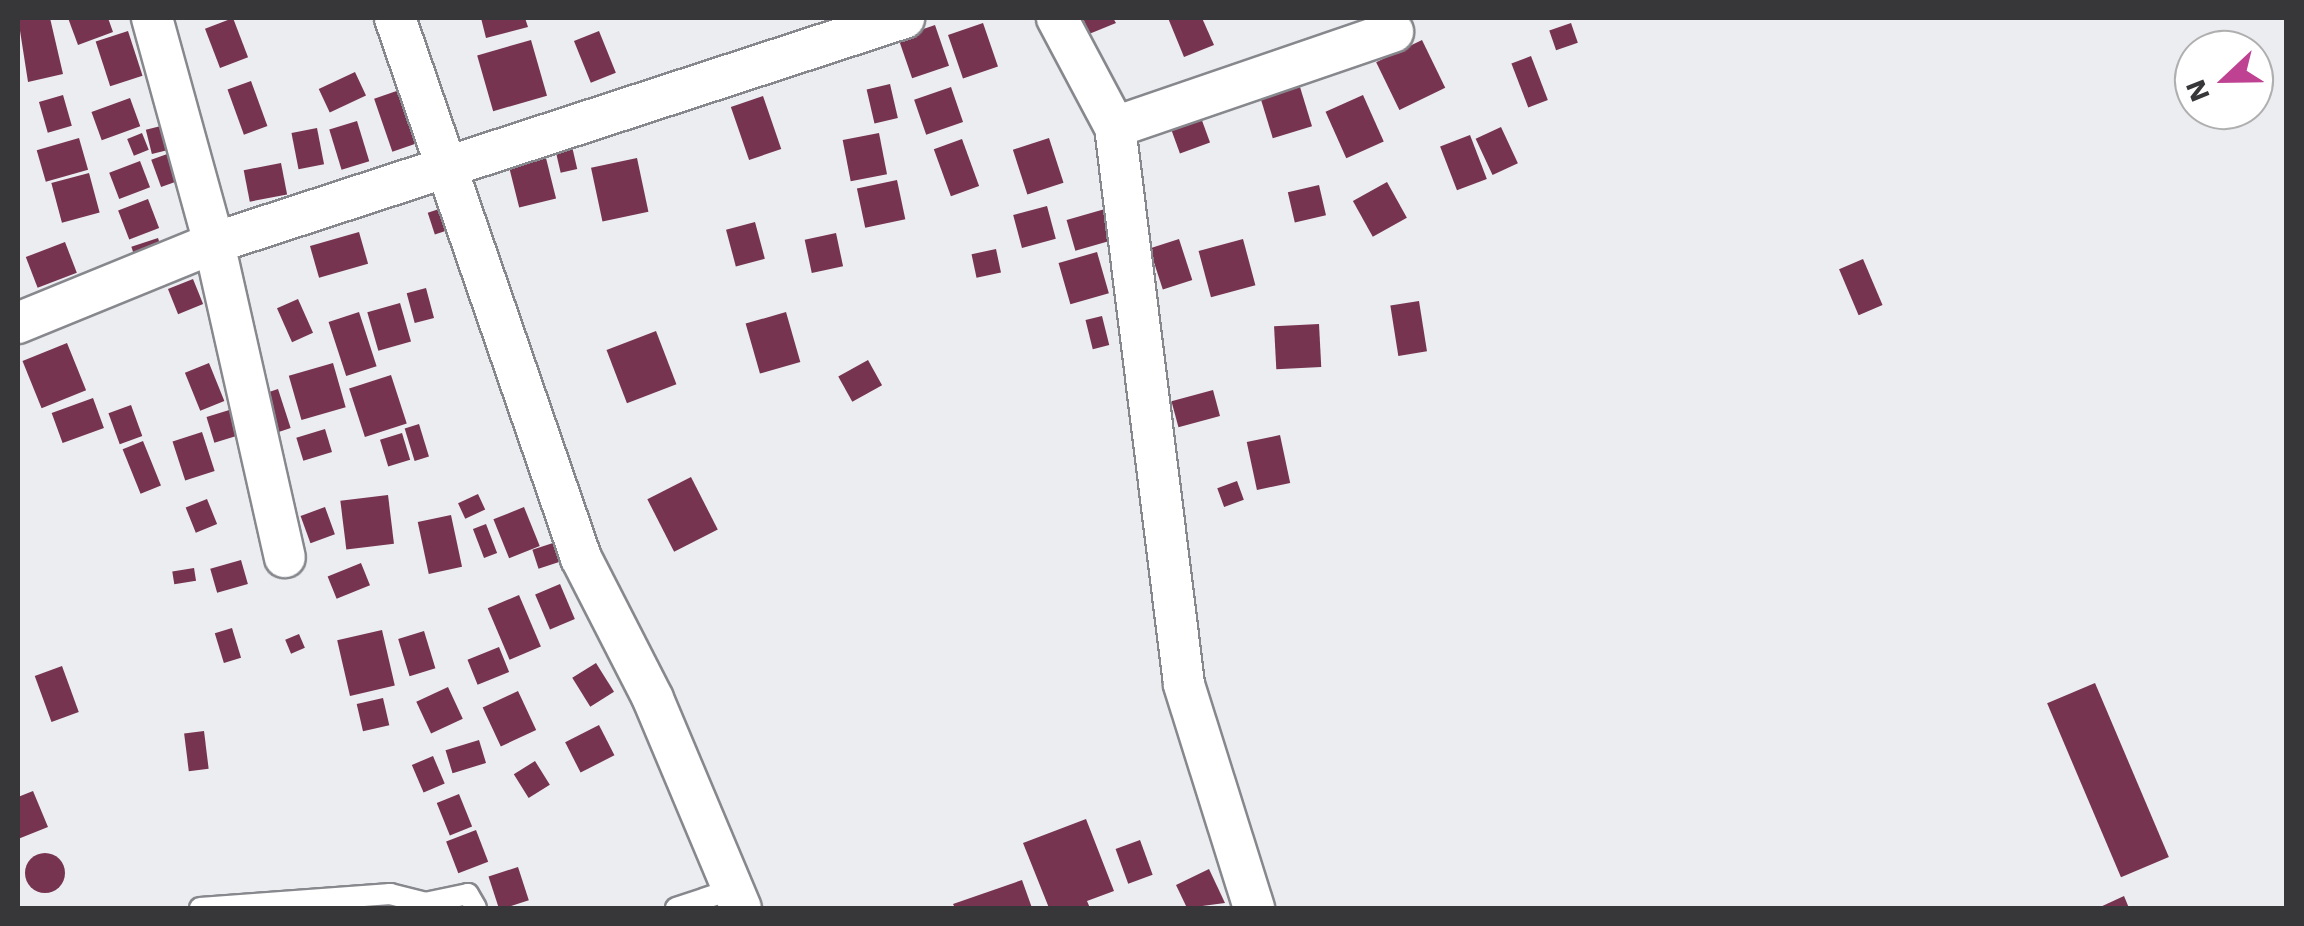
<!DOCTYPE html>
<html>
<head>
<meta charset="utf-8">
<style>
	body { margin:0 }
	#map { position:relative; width:2304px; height:926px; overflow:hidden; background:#ebedf1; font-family:"Work Sans",sans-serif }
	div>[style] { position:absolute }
	.building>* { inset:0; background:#773451; transform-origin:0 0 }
	.round { border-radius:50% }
	.roads { filter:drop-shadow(2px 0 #87888d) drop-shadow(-2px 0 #87888d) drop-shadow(0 2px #87888d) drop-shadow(0 -2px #87888d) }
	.lane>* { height:20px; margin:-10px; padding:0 10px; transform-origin:10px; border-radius:10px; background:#fff }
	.street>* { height:40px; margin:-20px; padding:0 20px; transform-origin:20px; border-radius:20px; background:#fff }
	span { translate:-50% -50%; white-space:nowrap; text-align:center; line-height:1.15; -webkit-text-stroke:10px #fff; paint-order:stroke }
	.frame { position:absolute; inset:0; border:20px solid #373739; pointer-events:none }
	.north { position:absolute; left:2174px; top:30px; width:100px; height:100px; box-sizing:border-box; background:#fff; border:2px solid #afafb0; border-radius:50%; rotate:248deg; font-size:28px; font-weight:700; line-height:40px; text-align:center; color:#373739 }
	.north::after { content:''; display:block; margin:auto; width:35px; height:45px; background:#be4291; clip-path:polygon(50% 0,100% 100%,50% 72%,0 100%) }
</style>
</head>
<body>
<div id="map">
	<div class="building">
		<div style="clip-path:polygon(18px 18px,50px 18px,63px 74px,28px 82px)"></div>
		<div style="clip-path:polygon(68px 18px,108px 18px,113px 32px,78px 45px)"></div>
		<div style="left:233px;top:18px;width:42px;height:30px;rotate:69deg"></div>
		<div style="clip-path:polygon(481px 18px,525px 18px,528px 27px,486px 38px)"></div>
		<div style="clip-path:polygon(1083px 18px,1113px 18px,1116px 23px,1089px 34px)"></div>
		<div style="clip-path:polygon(1168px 18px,1202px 18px,1214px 45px,1184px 57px)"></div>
		<div style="left:983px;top:23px;width:46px;height:37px;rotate:71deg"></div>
		<div style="left:1571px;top:23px;width:21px;height:23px;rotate:71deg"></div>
		<div style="left:935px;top:25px;width:43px;height:39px;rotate:71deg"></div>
		<div style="left:128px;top:31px;width:47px;height:34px;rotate:72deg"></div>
		<div style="left:599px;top:31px;width:45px;height:27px;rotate:68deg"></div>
		<div style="left:531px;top:40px;width:58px;height:56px;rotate:74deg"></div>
		<div style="left:1422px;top:40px;width:53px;height:51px;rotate:64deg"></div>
		<div style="left:1531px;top:56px;width:47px;height:21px;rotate:69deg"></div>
		<div style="left:355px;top:72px;width:26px;height:40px;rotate:65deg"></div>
		<div style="left:251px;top:81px;width:48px;height:25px;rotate:70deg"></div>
		<div style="left:890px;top:84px;width:35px;height:24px;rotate:77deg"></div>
		<div style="left:411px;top:86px;width:56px;height:39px;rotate:71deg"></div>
		<div style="left:951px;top:87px;width:37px;height:39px;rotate:71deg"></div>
		<div style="left:1300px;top:87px;width:41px;height:41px;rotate:73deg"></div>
		<div style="left:63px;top:95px;width:32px;height:25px;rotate:74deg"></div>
		<div style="left:1363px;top:95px;width:51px;height:41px;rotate:66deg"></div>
		<div style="left:763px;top:96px;width:56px;height:34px;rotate:71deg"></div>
		<div style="left:130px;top:98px;width:30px;height:41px;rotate:70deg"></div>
		<div style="left:1196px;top:104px;width:41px;height:32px;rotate:70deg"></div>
		<div style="left:357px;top:121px;width:42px;height:29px;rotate:73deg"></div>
		<div style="left:173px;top:123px;width:25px;height:28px;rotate:76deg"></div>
		<div style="left:1501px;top:127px;width:40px;height:28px;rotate:65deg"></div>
		<div style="left:317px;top:128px;width:37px;height:26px;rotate:79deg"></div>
		<div style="left:568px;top:129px;width:41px;height:17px;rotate:77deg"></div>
		<div style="left:142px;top:133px;width:18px;height:16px;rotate:68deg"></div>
		<div style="left:879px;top:133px;width:42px;height:37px;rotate:79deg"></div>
		<div style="left:1470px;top:135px;width:47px;height:32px;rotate:69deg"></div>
		<div style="left:79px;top:138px;width:33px;height:44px;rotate:74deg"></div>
		<div style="left:1049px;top:138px;width:47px;height:38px;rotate:72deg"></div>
		<div style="left:962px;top:139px;width:50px;height:30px;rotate:70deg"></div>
		<div style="left:543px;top:146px;width:54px;height:38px;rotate:76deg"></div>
		<div style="left:170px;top:153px;width:29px;height:20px;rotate:70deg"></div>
		<div style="left:637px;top:158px;width:55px;height:47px;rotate:78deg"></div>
		<div style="left:140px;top:161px;width:28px;height:33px;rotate:69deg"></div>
		<div style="left:281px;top:163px;width:32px;height:38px;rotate:79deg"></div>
		<div style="left:89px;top:173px;width:41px;height:39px;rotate:75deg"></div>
		<div style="left:897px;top:180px;width:40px;height:41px;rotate:78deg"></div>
		<div style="left:1387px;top:182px;width:41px;height:39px;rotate:61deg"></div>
		<div style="left:1319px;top:185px;width:31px;height:32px;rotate:77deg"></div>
		<div style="left:148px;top:199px;width:31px;height:32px;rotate:69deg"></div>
		<div style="left:1047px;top:206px;width:34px;height:35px;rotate:75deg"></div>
		<div style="left:442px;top:208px;width:23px;height:15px;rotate:72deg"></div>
		<div style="left:1105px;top:209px;width:32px;height:40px;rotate:74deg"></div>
		<div style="left:755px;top:222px;width:38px;height:30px;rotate:75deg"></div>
		<div style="left:359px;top:232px;width:33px;height:51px;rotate:74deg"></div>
		<div style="left:836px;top:233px;width:34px;height:32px;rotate:78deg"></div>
		<div style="left:158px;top:238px;width:20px;height:28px;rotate:72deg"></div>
		<div style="left:1179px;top:239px;width:43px;height:31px;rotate:72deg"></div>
		<div style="left:1243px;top:239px;width:48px;height:46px;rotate:75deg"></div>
		<div style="left:65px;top:242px;width:33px;height:42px;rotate:69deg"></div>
		<div style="left:996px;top:249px;width:24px;height:25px;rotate:78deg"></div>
		<div style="left:1097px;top:252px;width:43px;height:40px;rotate:74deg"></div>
		<div style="left:1863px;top:259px;width:50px;height:26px;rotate:67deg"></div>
		<div style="left:193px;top:279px;width:27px;height:27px;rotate:68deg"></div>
		<div style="left:426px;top:288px;width:31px;height:20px;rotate:75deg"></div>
		<div style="left:298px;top:299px;width:37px;height:23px;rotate:66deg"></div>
		<div style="left:1419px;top:301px;width:51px;height:29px;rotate:81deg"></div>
		<div style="left:400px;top:303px;width:40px;height:34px;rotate:74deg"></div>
		<div style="left:359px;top:312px;width:57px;height:32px;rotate:72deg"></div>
		<div style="left:786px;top:312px;width:52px;height:42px;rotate:74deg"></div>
		<div style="left:1102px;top:316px;width:30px;height:17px;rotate:76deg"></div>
		<div style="left:1319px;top:324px;width:43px;height:45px;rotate:87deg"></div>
		<div style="left:656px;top:331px;width:57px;height:53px;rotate:69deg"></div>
		<div style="left:67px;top:343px;width:51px;height:48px;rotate:68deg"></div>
		<div style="left:868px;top:360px;width:29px;height:34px;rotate:61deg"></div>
		<div style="left:209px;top:363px;width:41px;height:26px;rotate:68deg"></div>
		<div style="left:333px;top:363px;width:46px;height:46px;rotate:74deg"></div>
		<div style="left:391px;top:375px;width:51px;height:44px;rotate:72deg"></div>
		<div style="left:278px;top:389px;width:41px;height:15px;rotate:72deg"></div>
		<div style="left:1213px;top:390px;width:27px;height:43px;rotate:75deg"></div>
		<div style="left:93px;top:398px;width:32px;height:44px;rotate:70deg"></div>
		<div style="left:131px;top:405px;width:33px;height:24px;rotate:70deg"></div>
		<div style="left:239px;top:407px;width:27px;height:34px;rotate:73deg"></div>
		<div style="left:419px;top:424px;width:34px;height:15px;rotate:73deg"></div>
		<div style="left:325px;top:429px;width:24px;height:30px;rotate:73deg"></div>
		<div style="left:202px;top:432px;width:41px;height:31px;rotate:72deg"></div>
		<div style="left:402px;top:433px;width:28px;height:23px;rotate:73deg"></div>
		<div style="left:1280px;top:435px;width:49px;height:34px;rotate:78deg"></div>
		<div style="left:143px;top:441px;width:48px;height:22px;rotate:68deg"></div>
		<div style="left:691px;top:477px;width:59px;height:49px;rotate:63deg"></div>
		<div style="left:1237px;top:481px;width:20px;height:21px;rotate:70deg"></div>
		<div style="left:478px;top:494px;width:17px;height:22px;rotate:65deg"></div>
		<div style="left:388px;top:495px;width:49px;height:48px;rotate:83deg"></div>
		<div style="left:207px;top:499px;width:27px;height:23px;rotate:68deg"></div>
		<div style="left:325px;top:507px;width:29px;height:26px;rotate:70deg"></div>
		<div style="left:524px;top:507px;width:42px;height:33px;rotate:68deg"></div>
		<div style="left:451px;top:515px;width:53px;height:34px;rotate:78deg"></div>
		<div style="left:486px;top:524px;width:31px;height:14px;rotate:69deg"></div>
		<div style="left:559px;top:541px;width:20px;height:28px;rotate:72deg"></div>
		<div style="left:241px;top:560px;width:25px;height:32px;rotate:74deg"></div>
		<div style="left:361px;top:563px;width:24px;height:36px;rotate:68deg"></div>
		<div style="left:194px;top:568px;width:13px;height:22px;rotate:81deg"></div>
		<div style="left:560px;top:584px;width:38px;height:27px;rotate:67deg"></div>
		<div style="left:519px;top:595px;width:56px;height:34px;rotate:67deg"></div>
		<div style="left:232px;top:628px;width:31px;height:18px;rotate:73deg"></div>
		<div style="left:382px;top:630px;width:57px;height:46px;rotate:77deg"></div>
		<div style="left:424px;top:631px;width:39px;height:27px;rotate:73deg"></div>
		<div style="left:299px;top:634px;width:15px;height:15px;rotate:67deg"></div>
		<div style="left:499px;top:647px;width:27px;height:34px;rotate:68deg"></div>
		<div style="left:596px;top:663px;width:34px;height:28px;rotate:58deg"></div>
		<div style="left:62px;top:666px;width:49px;height:29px;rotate:70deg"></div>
		<div style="left:2095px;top:683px;width:189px;height:52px;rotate:67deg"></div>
		<div style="left:448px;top:687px;width:35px;height:35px;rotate:65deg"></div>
		<div style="left:518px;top:691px;width:43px;height:39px;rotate:65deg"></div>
		<div style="left:383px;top:698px;width:28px;height:27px;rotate:77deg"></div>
		<div style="left:599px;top:725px;width:34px;height:38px;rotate:63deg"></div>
		<div style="left:204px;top:731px;width:38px;height:20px;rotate:83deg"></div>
		<div style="left:479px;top:740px;width:24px;height:35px;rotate:73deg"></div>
		<div style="left:433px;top:756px;width:30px;height:23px;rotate:67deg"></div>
		<div style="left:535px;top:761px;width:28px;height:25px;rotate:58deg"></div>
		<div style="clip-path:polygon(33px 791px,48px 827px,18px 839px,18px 797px)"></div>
		<div style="left:459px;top:794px;width:35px;height:24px;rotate:68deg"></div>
		<div style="clip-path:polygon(1086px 819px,1114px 891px,1087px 901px,1090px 908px,1049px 908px,1023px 843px)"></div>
		<div style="left:476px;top:830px;width:34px;height:32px;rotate:69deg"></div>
		<div style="left:1140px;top:840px;width:37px;height:26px;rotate:70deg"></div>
		<div class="round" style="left:25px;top:853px;width:40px;height:40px"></div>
		<div style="left:518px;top:867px;width:35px;height:31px;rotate:72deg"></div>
		<div style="clip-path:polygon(1209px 869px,1225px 903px,1187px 908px,1176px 885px)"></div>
		<div style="clip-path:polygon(1022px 880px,1032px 908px,955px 908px,953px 904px)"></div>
		<div style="clip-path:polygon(2124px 896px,2129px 908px,2098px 908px)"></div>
	</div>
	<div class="roads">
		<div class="lane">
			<div style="left:200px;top:908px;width:191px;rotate:-4.2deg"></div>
			<div style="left:390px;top:894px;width:36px;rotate:14deg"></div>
			<div style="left:425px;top:903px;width:44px;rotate:-11.8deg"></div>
			<div style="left:468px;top:894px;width:16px;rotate:60deg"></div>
			<div style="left:676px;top:908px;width:60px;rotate:-18.4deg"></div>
		</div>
		<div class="street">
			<div style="left:152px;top:18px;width:233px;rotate:74.6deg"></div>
			<div style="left:214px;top:243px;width:322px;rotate:77.3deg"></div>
			<div style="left:395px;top:18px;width:571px;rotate:70.99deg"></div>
			<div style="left:581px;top:558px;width:158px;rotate:62.9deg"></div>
			<div style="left:653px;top:699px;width:227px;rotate:67.2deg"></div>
			<div style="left:1057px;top:18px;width:123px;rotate:62deg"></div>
			<div style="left:18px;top:323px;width:212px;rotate:-22.2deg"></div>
			<div style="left:214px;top:243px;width:726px;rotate:-18.06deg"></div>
			<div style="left:1254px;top:908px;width:235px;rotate:-107.4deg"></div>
			<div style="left:1184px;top:684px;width:561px;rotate:-97.06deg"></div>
			<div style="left:1115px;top:127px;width:294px;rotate:-18.9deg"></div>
		</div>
	</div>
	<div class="frame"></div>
	<div class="north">N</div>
</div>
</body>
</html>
